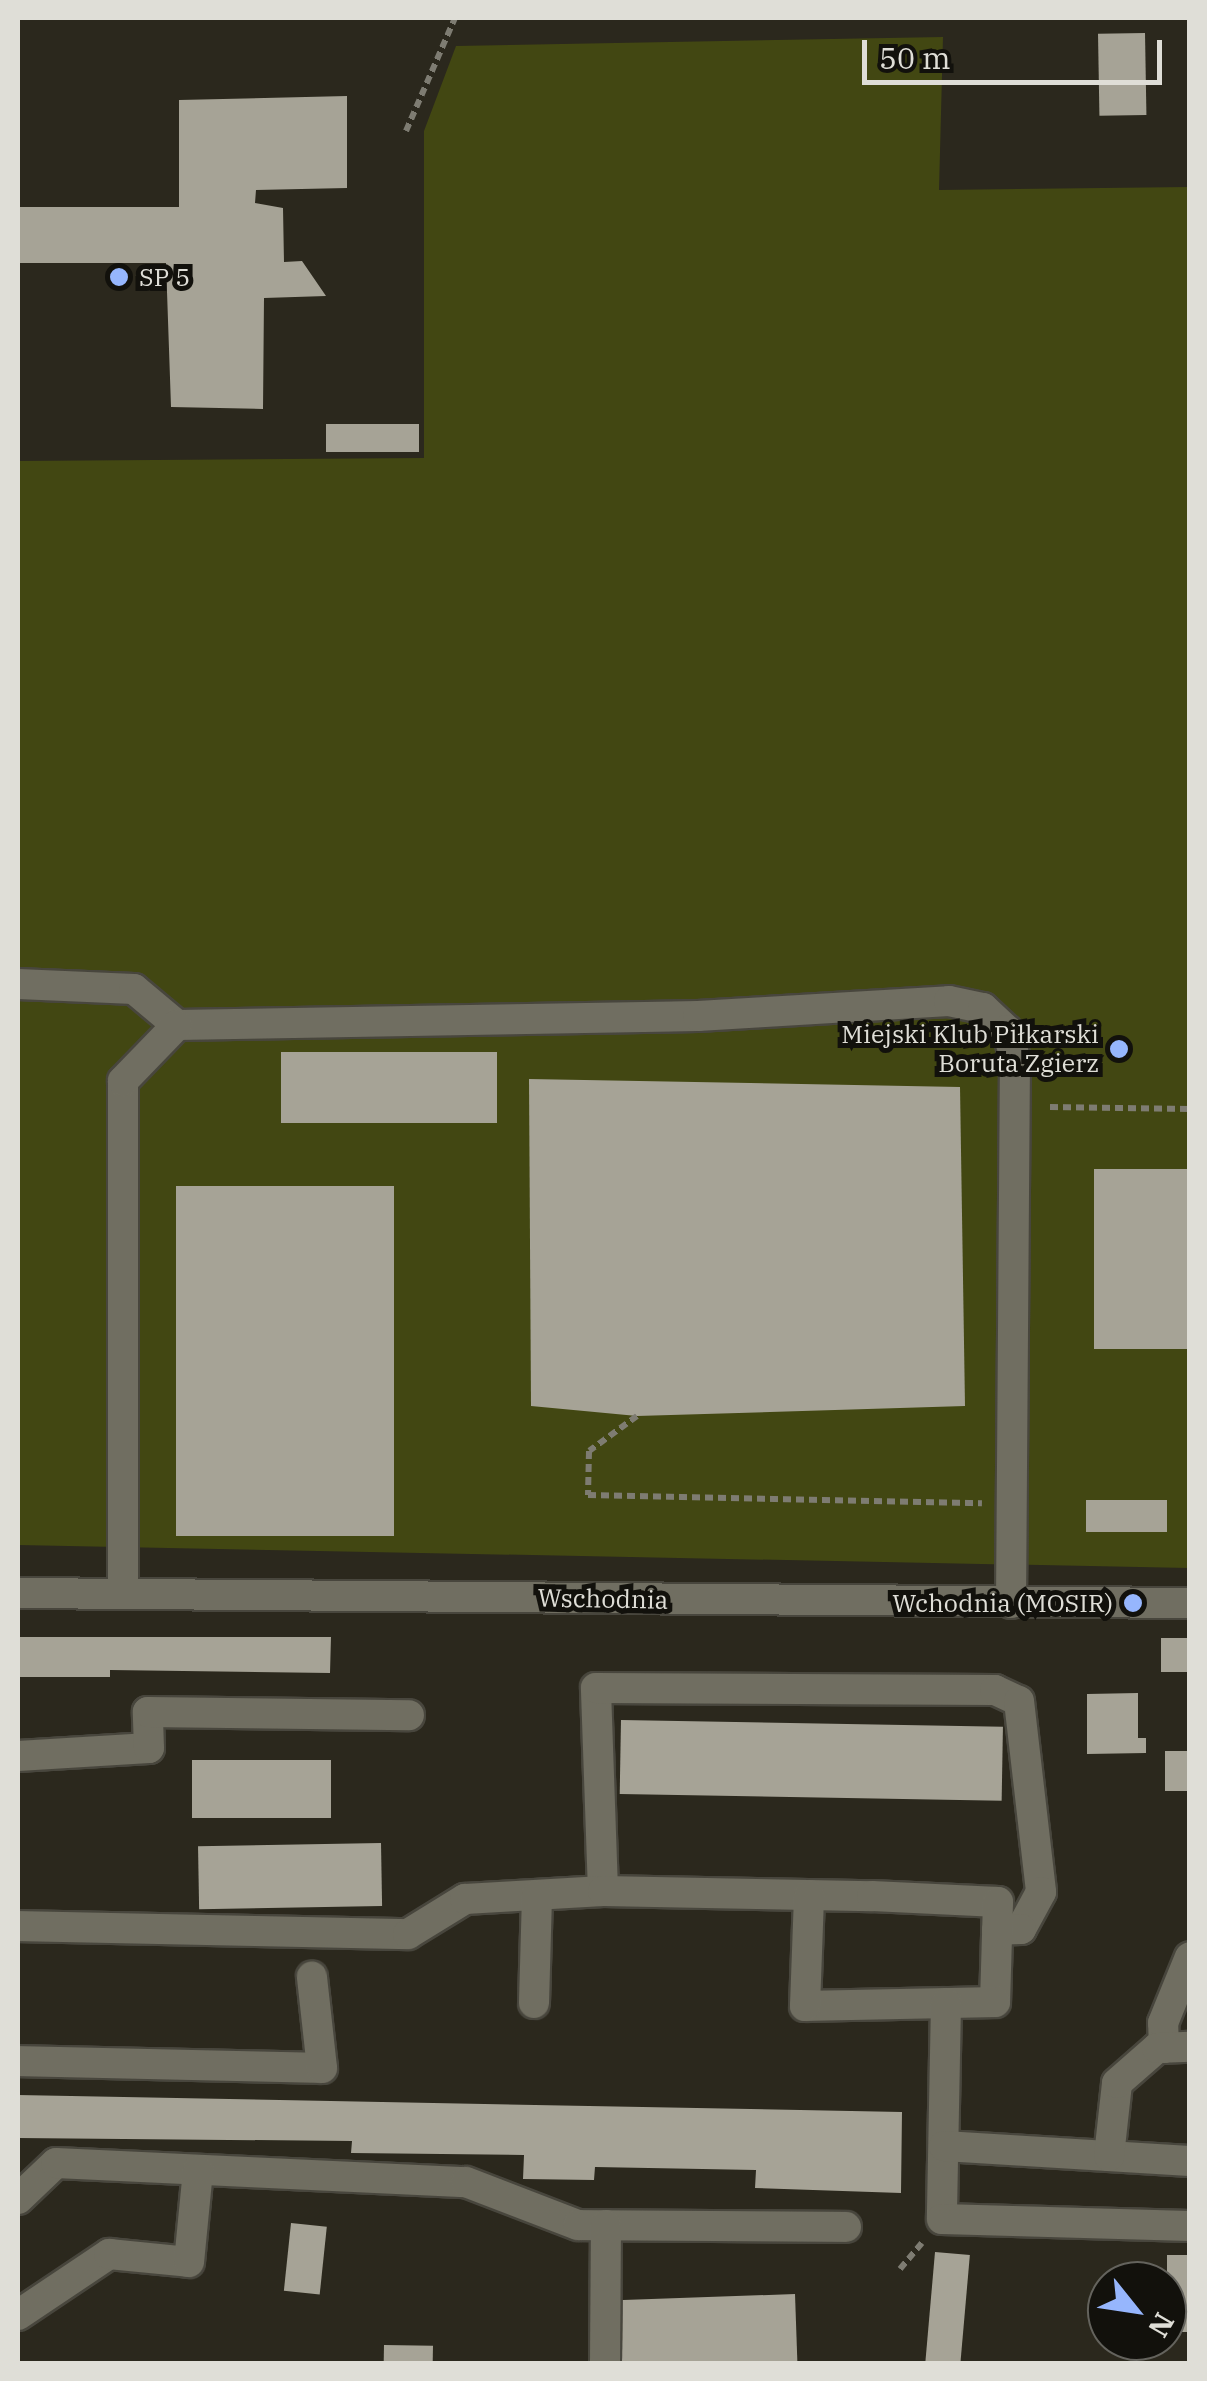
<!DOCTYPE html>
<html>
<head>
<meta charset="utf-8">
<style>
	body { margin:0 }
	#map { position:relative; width:1207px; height:2381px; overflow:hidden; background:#2b281d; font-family:"IBM Plex Serif",serif }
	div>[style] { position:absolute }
	.green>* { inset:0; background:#424712 }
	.building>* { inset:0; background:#a6a396; transform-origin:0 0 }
	.path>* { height:6px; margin-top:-3px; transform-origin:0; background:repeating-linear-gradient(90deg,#7e7c72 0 8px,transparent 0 13px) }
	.roads { filter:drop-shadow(2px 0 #48463d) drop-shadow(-2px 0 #48463d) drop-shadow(0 2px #48463d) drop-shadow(0 -2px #48463d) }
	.minor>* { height:30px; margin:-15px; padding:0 15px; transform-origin:15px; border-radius:15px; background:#706e61 }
	.dots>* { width:28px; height:28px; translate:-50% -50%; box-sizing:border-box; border:5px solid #12110c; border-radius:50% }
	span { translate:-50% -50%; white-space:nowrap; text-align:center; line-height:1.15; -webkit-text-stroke:10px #12110c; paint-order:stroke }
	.poi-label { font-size:25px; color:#dfded7 }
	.left { translate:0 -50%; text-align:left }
	.right { translate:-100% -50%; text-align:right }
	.street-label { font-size:25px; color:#dfded7 }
	.frame { position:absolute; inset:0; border:20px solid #dfded7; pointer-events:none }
	.north { position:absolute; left:1087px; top:2261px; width:100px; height:100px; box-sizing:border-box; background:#12110c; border:2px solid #64635d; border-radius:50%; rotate:120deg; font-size:28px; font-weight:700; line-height:40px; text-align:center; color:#dfded7 }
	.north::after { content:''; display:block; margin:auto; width:35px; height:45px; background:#96b6fd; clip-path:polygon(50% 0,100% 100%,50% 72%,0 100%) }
	.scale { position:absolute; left:862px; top:40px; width:300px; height:45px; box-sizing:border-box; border:5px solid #dfded7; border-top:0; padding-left:12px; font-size:30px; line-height:35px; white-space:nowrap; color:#dfded7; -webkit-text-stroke:8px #12110c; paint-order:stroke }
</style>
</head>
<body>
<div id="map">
	<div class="green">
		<div style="clip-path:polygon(943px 37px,939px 190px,1189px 187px,1189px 1568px,18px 1545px,18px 461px,424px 458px,424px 131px,456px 46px)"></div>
	</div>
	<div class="building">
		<div style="left:1145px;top:33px;width:82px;height:47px;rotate:89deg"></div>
		<div style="clip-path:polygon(347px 96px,347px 188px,256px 190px,255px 203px,283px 208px,284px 262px,302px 261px,326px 296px,264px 298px,263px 409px,171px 407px,166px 263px,18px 263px,18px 207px,179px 207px,179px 100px)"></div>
		<div style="left:419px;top:424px;width:28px;height:93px;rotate:90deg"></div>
		<div style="left:281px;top:1052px;width:216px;height:71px"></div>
		<div style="clip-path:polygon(529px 1079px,960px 1087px,965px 1406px,637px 1416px,531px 1406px)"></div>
		<div style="left:1094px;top:1169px;width:96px;height:180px"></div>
		<div style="left:176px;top:1186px;width:218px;height:350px"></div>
		<div style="left:1167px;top:1500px;width:32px;height:81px;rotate:90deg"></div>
		<div style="clip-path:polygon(18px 1637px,331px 1637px,330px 1673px,110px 1670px,110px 1677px,18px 1677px)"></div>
		<div style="left:1161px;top:1638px;width:29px;height:34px"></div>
		<div style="clip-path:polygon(1138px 1693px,1138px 1738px,1146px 1738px,1146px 1753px,1087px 1754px,1087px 1694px)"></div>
		<div style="left:621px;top:1720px;width:382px;height:74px;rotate:1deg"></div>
		<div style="left:1165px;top:1751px;width:25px;height:40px"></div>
		<div style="left:192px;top:1760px;width:139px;height:58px"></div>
		<div style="left:381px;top:1843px;width:63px;height:183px;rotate:89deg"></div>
		<div style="clip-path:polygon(18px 2095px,902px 2112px,901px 2193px,755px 2188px,756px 2170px,595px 2167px,594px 2180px,523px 2179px,524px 2155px,351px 2153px,352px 2141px,18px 2138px)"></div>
		<div style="left:291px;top:2223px;width:36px;height:68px;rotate:6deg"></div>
		<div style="left:935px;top:2252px;width:35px;height:112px;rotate:5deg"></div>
		<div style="left:1167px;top:2255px;width:23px;height:77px"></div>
		<div style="left:795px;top:2294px;width:70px;height:179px;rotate:88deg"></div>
		<div style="left:384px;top:2345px;width:49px;height:19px;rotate:1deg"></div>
	</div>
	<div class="path">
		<div style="left:406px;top:131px;width:123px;rotate:-66.6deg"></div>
		<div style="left:1050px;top:1107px;width:140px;rotate:0.8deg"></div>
		<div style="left:637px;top:1416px;width:59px;rotate:143.9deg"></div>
		<div style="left:589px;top:1451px;width:44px;rotate:91.3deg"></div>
		<div style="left:588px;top:1495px;width:394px;rotate:1.2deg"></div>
		<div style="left:900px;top:2269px;width:34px;rotate:-50deg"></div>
	</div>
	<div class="roads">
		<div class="minor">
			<div style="left:18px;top:984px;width:116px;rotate:2.5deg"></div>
			<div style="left:134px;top:989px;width:56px;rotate:39.9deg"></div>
			<div style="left:177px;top:1025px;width:521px;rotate:-0.99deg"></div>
			<div style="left:698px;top:1016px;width:251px;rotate:-3.4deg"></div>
			<div style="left:949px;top:1001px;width:35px;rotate:12deg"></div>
			<div style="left:983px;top:1008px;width:33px;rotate:43deg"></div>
			<div style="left:1007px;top:1030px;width:29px;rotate:74deg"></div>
			<div style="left:1015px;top:1058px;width:545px;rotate:90.42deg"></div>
			<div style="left:18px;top:1593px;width:1172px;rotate:0.49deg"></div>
			<div style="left:123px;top:1594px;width:513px;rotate:-90deg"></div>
			<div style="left:123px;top:1081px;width:78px;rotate:-46deg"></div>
			<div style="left:18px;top:1756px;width:131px;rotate:-3.5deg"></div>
			<div style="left:149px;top:1748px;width:36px;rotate:-92deg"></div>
			<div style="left:148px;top:1712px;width:261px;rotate:0.7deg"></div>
			<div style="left:603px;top:1891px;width:203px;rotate:-92deg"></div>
			<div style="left:596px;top:1688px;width:399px;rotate:0.3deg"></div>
			<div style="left:995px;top:1690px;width:26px;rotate:25deg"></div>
			<div style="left:1019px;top:1701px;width:192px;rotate:83.4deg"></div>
			<div style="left:1041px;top:1892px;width:42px;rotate:118.4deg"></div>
			<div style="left:1021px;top:1929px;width:24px;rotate:178deg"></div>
			<div style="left:18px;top:1926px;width:390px;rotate:1.2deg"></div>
			<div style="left:408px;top:1934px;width:67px;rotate:-31.6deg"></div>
			<div style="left:465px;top:1899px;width:138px;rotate:-3.3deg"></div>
			<div style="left:603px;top:1891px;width:269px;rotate:1.1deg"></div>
			<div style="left:872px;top:1896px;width:126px;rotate:2.7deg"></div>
			<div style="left:998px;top:1902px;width:100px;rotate:91.7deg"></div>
			<div style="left:995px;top:2002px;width:190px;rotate:178.8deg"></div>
			<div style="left:805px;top:2006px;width:111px;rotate:-87.9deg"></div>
			<div style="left:534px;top:2003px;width:108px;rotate:-88.4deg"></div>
			<div style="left:946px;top:2003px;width:216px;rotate:91.1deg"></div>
			<div style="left:942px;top:2219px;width:248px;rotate:1.6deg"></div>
			<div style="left:1164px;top:2048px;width:25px;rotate:-92deg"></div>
			<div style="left:1163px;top:2023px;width:71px;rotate:-67.8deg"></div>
			<div style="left:18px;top:2061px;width:304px;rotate:1.3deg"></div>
			<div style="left:322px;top:2068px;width:92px;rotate:-96.3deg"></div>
			<div style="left:944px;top:2146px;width:246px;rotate:3.5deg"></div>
			<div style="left:1109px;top:2156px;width:73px;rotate:-83.7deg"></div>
			<div style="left:1117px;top:2083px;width:53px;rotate:-41.2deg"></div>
			<div style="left:1157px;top:2048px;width:33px;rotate:-2deg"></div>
			<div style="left:18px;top:2199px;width:52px;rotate:-43.5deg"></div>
			<div style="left:56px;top:2163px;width:410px;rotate:2.7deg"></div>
			<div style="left:466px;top:2182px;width:120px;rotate:21deg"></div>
			<div style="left:578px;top:2225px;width:268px;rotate:0.4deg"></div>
			<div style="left:18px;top:2315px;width:110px;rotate:-33.8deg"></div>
			<div style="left:109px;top:2254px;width:80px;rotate:5.7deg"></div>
			<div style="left:189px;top:2262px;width:92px;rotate:-84.4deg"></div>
			<div style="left:605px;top:2364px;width:139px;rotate:-89.6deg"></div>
		</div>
	</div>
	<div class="dots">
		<div style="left:119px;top:277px;background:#96b6fd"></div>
		<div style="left:1119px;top:1049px;background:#96b6fd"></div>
		<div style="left:1133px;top:1603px;background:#96b6fd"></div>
	</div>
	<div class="poi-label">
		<span class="left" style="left:139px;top:277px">SP 5</span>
		<span class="right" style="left:1099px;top:1049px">Miejski Klub Piłkarski<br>Boruta Zgierz</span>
		<span class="right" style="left:1113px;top:1603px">Wchodnia (MOSIR)</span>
	</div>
	<div class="street-label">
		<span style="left:603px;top:1599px;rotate:1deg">Wschodnia</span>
	</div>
	<div class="frame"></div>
	<div class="north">N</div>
	<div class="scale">50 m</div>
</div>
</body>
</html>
